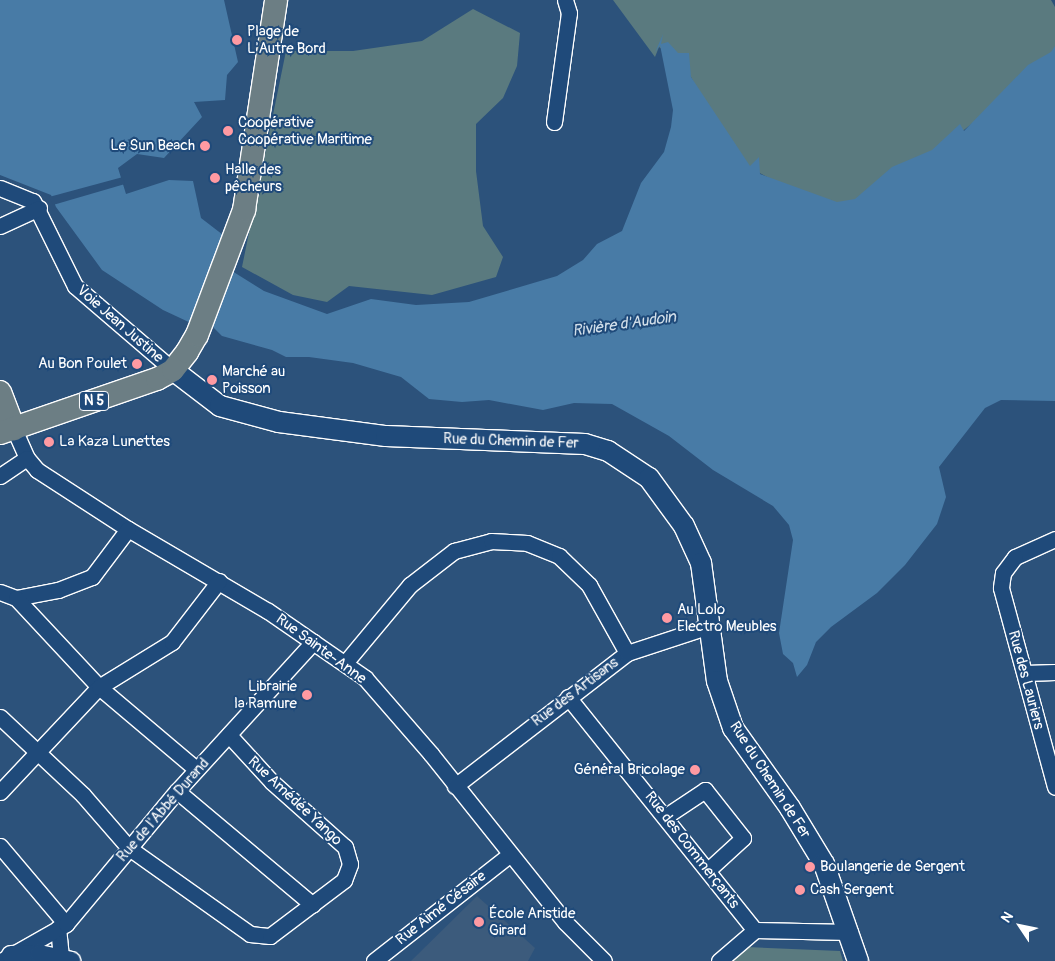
<!DOCTYPE html>
<html>
<head>
<meta charset="utf-8">
<style>
	body { margin:0 }
	#map { position:relative; width:1055px; height:961px; overflow:hidden; background:#2c527b; font-family:Pangolin,sans-serif }
	div>[style] { position:absolute }
	.built>* { inset:0; background:#3c5b7c }
	.green>* { inset:0; background:#5a7a7f }
	.water>* { inset:0; background:#487ba6 }
	.pier>* { inset:0; background:#2c527b }
	.roads { filter:drop-shadow(1px 0 #fff) drop-shadow(-1px 0 #fff) drop-shadow(0 1px #fff) drop-shadow(0 -1px #fff) }
	.minor>* { height:15px; margin:-7.5px; padding:0 7.5px; transform-origin:7.5px; border-radius:7.5px; background:#1f4a7a }
	.tertiary>* { height:18px; margin:-9px; padding:0 9px; transform-origin:9px; border-radius:9px; background:#1f4a7a }
	.secondary>* { height:20px; margin:-10px; padding:0 10px; transform-origin:10px; border-radius:10px; background:#1f4a7a }
	.primary>* { height:22px; margin:-11px; padding:0 11px; transform-origin:11px; border-radius:11px; background:#6c7e84 }
	.dots>* { width:14px; height:14px; translate:-50% -50%; box-sizing:border-box; border:2px solid #1f4a7a; border-radius:50% }
	span { translate:-50% -50%; white-space:nowrap; text-align:center; line-height:1.15; -webkit-text-stroke:4px #1f4a7a; paint-order:stroke }
	.shield-label span { padding:1px 4px; background:#1f4a7a; border:1px solid; border-radius:4px; -webkit-text-stroke-width:0 }
	.shield-label { font-size:14px; color:#fff; font-weight:700 }
	.poi-label { font-size:15px; color:#fff }
	.left { translate:0 -50%; text-align:left }
	.right { translate:-100% -50%; text-align:right }
	.street-label { font-size:15px; color:#fff }
	.water-label { font-size:16px; color:#d1dee9; font-style:italic }
	.north { position:absolute; left:995px; top:901px; width:50px; height:50px; -webkit-text-stroke:4px #1f4a7a; paint-order:stroke; rotate:304deg; font-size:14px; font-weight:700; line-height:20px; text-align:center; color:#fff }
	.north::after { content:''; display:block; margin:auto; width:18px; height:22px; background:#fff; clip-path:polygon(50% 0,100% 100%,50% 72%,0 100%) }
</style>
</head>
<body>
<div id="map">
	<div class="built">
		<div style="clip-path:polygon(477px 896px,535px 948px,528px 961px,411px 961px)"></div>
	</div>
	<div class="green">
		<div style="clip-path:polygon(613px 0,1051px 0,1055px 7px,1055px 58px,955px 137px,852px 210px,812px 201px,754px 170px,727px 149px,685px 65px,659px 47px,655px 57px)"></div>
		<div style="clip-path:polygon(473px 9px,520px 33px,517px 66px,503px 98px,476px 124px,476px 171px,483px 226px,503px 257px,496px 277px,432px 295px,349px 286px,327px 302px,293px 295px,242px 267px,286px 51px,353px 51px,422px 41px)"></div>
		<div style="clip-path:polygon(746px 947px,840px 951px,843px 961px,731px 961px)"></div>
	</div>
	<div class="water">
		<div style="clip-path:polygon(0 0,224px 0,238px 62px,227px 75px,225px 100px,194px 102px,202px 117px,164px 158px,137px 154px,118px 168px,126px 194px,169px 180px,193px 181px,201px 218px,227px 238px,232px 271px,264px 291px,327px 314px,371px 299px,416px 305px,469px 302px,557px 276px,583px 260px,597px 244px,622px 231px,641px 183px,664px 152px,671px 127px,673px 110px,660px 45px,655px 53px,663px 34px,661px 44px,668px 42px,678px 53px,689px 53px,691px 77px,750px 166px,759px 157px,760px 174px,837px 202px,855px 199px,892px 167px,932px 150px,960px 124px,964px 131px,1028px 65px,1051px 52px,1055px 46px,1055px 401px,1001px 400px,985px 408px,939px 467px,946px 497px,937px 524px,905px 565px,877px 593px,831px 627px,816px 642px,807px 665px,797px 677px,793px 663px,783px 654px,779px 633px,793px 540px,789px 525px,773px 506px,713px 470px,669px 436px,612px 404px,574px 403px,543px 410px,489px 400px,462px 402px,429px 399px,401px 377px,353px 363px,309px 357px,286px 357px,272px 350px,222px 336px,213px 327px,193px 324px,163px 310px,102px 270px,56px 207px,51px 195px,0 175px)"></div>
	</div>
	<div class="pier">
		<div style="clip-path:polygon(123px 177px,125px 184px,53px 205px,49px 197px)"></div>
	</div>
	<div class="roads">
		<div class="minor">
			<div style="left:554px;top:122px;width:110px;rotate:-82.2deg"></div>
			<div style="left:569px;top:13px;width:14px;rotate:-107deg"></div>
			<div style="left:0;top:188px;width:35px;rotate:22deg"></div>
			<div style="left:33px;top:201px;width:95px;rotate:63.7deg"></div>
			<div style="left:75px;top:286px;width:129px;rotate:40.6deg"></div>
			<div style="left:0;top:226px;width:43px;rotate:-24.8deg"></div>
			<div style="left:14px;top:429px;width:32px;rotate:66deg"></div>
			<div style="left:27px;top:458px;width:16px;rotate:50deg"></div>
			<div style="left:37px;top:470px;width:108px;rotate:33deg"></div>
			<div style="left:128px;top:529px;width:162px;rotate:30.4deg"></div>
			<div style="left:268px;top:611px;width:118px;rotate:34.6deg"></div>
			<div style="left:365px;top:678px;width:101px;rotate:49deg"></div>
			<div style="left:431px;top:754px;width:215px;rotate:51.4deg"></div>
			<div style="left:565px;top:922px;width:55px;rotate:45deg"></div>
			<div style="left:0;top:476px;width:32px;rotate:-34deg"></div>
			<div style="left:1055px;top:539px;width:44px;rotate:155.8deg"></div>
			<div style="left:1015px;top:557px;width:20px;rotate:127deg"></div>
			<div style="left:1003px;top:573px;width:15px;rotate:98deg"></div>
			<div style="left:1001px;top:588px;width:206px;rotate:74.8deg"></div>
			<div style="left:0;top:592px;width:17px;rotate:21deg"></div>
			<div style="left:16px;top:598px;width:43px;rotate:-10.8deg"></div>
			<div style="left:58px;top:590px;width:36px;rotate:-21deg"></div>
			<div style="left:92px;top:577px;width:60px;rotate:-53.1deg"></div>
			<div style="left:16px;top:598px;width:122px;rotate:47deg"></div>
			<div style="left:99px;top:687px;width:127px;rotate:40.2deg"></div>
			<div style="left:345px;top:663px;width:102px;rotate:-50.2deg"></div>
			<div style="left:410px;top:585px;width:56px;rotate:-37.7deg"></div>
			<div style="left:454px;top:551px;width:38px;rotate:-15deg"></div>
			<div style="left:491px;top:541px;width:36px;rotate:3deg"></div>
			<div style="left:527px;top:543px;width:35px;rotate:22deg"></div>
			<div style="left:559px;top:556px;width:42px;rotate:44deg"></div>
			<div style="left:589px;top:585px;width:78px;rotate:60.8deg"></div>
			<div style="left:1025px;top:673px;width:30px;rotate:-2deg"></div>
			<div style="left:568px;top:697px;width:299px;rotate:51.3deg"></div>
			<div style="left:755px;top:930px;width:95px;rotate:1.2deg"></div>
			<div style="left:0;top:717px;width:114px;rotate:43.2deg"></div>
			<div style="left:83px;top:795px;width:70px;rotate:49deg"></div>
			<div style="left:129px;top:848px;width:148px;rotate:35.4deg"></div>
			<div style="left:250px;top:934px;width:20px;rotate:6deg"></div>
			<div style="left:270px;top:936px;width:93px;rotate:-37.1deg"></div>
			<div style="left:344px;top:880px;width:17px;rotate:-69deg"></div>
			<div style="left:350px;top:864px;width:18px;rotate:-106deg"></div>
			<div style="left:345px;top:847px;width:98px;rotate:-138.3deg"></div>
			<div style="left:272px;top:782px;width:64px;rotate:-132.5deg"></div>
			<div style="left:455px;top:786px;width:217px;rotate:-37.7deg"></div>
			<div style="left:627px;top:653px;width:86px;rotate:-18.2deg"></div>
			<div style="left:177px;top:791px;width:177px;rotate:40deg"></div>
			<div style="left:0;top:792px;width:144px;rotate:-46.7deg"></div>
			<div style="left:99px;top:687px;width:86px;rotate:-31.7deg"></div>
			<div style="left:172px;top:642px;width:77px;rotate:-52.4deg"></div>
			<div style="left:666px;top:816px;width:47px;rotate:-33.7deg"></div>
			<div style="left:705px;top:790px;width:61px;rotate:51.6deg"></div>
			<div style="left:743px;top:838px;width:47px;rotate:137.6deg"></div>
			<div style="left:0;top:846px;width:102px;rotate:49.8deg"></div>
			<div style="left:58px;top:928px;width:28px;rotate:84deg"></div>
			<div style="left:1px;top:961px;width:75px;rotate:-29.6deg"></div>
			<div style="left:66px;top:924px;width:173px;rotate:-50.2deg"></div>
			<div style="left:177px;top:791px;width:202px;rotate:-47.6deg"></div>
			<div style="left:374px;top:961px;width:172px;rotate:-38.1deg"></div>
			<div style="left:719px;top:961px;width:48px;rotate:-40.7deg"></div>
		</div>
		<div class="tertiary">
			<div style="left:11px;top:955px;width:28px;rotate:-2deg"></div>
			<div style="left:39px;top:954px;width:33px;rotate:12deg"></div>
		</div>
		<div class="secondary">
			<div style="left:173px;top:370px;width:59px;rotate:37.5deg"></div>
			<div style="left:220px;top:406px;width:61px;rotate:15.2deg"></div>
			<div style="left:279px;top:422px;width:108px;rotate:7.5deg"></div>
			<div style="left:386px;top:436px;width:199px;rotate:2.3deg"></div>
			<div style="left:585px;top:444px;width:24px;rotate:17deg"></div>
			<div style="left:608px;top:451px;width:49px;rotate:33.4deg"></div>
			<div style="left:649px;top:478px;width:59px;rotate:53.9deg"></div>
			<div style="left:684px;top:526px;width:41px;rotate:65.3deg"></div>
			<div style="left:701px;top:563px;width:119px;rotate:82.3deg"></div>
			<div style="left:717px;top:681px;width:50px;rotate:71.2deg"></div>
			<div style="left:733px;top:728px;width:98px;rotate:54.5deg"></div>
			<div style="left:790px;top:808px;width:66px;rotate:58.7deg"></div>
			<div style="left:824px;top:864px;width:103px;rotate:70.7deg"></div>
		</div>
		<div class="primary">
			<div style="left:0;top:392px;width:40px;rotate:69deg"></div>
			<div style="left:0;top:433px;width:166px;rotate:-19deg"></div>
			<div style="left:157px;top:379px;width:18px;rotate:-29deg"></div>
			<div style="left:173px;top:370px;width:23px;rotate:-52deg"></div>
			<div style="left:187px;top:352px;width:20px;rotate:-60deg"></div>
			<div style="left:197px;top:335px;width:134px;rotate:-69.4deg"></div>
			<div style="left:244px;top:210px;width:212px;rotate:-81.3deg"></div>
		</div>
	</div>
	<div class="dots">
		<div style="left:237px;top:40px;background:#ff9aa2"></div>
		<div style="left:228px;top:131px;background:#ff9aa2"></div>
		<div style="left:205px;top:146px;background:#ff9aa2"></div>
		<div style="left:215px;top:178px;background:#ff9aa2"></div>
		<div style="left:137px;top:364px;background:#ff9aa2"></div>
		<div style="left:212px;top:380px;background:#ff9aa2"></div>
		<div style="left:49px;top:442px;background:#ff9aa2"></div>
		<div style="left:667px;top:618px;background:#ff9aa2"></div>
		<div style="left:307px;top:695px;background:#ff9aa2"></div>
		<div style="left:695px;top:770px;background:#ff9aa2"></div>
		<div style="left:810px;top:867px;background:#ff9aa2"></div>
		<div style="left:800px;top:890px;background:#ff9aa2"></div>
		<div style="left:479px;top:922px;background:#ff9aa2"></div>
	</div>
	<div class="shield-label">
		<span style="left:94px;top:401px">N 5</span>
	</div>
	<div class="poi-label">
		<span class="left" style="left:247px;top:40px">Plage de<br>L'Autre Bord</span>
		<span class="left" style="left:238px;top:131px">Coopérative<br>Coopérative Maritime</span>
		<span class="right" style="left:195px;top:146px">Le Sun Beach</span>
		<span class="left" style="left:225px;top:178px">Halle des<br>pêcheurs</span>
		<span class="right" style="left:127px;top:364px">Au Bon Poulet</span>
		<span class="left" style="left:222px;top:380px">Marché au<br>Poisson</span>
		<span class="left" style="left:59px;top:442px">La Kaza Lunettes</span>
		<span class="left" style="left:677px;top:618px">Au Lolo<br>Electro Meubles</span>
		<span class="right" style="left:297px;top:695px">Librairie<br>la Ramure</span>
		<span class="right" style="left:685px;top:770px">Général Bricolage</span>
		<span class="left" style="left:820px;top:867px">Boulangerie de Sergent</span>
		<span class="left" style="left:810px;top:890px">Cash Sergent</span>
		<span class="left" style="left:489px;top:922px">École Aristide<br>Girard</span>
	</div>
	<div class="street-label">
		<span style="left:120px;top:324px;rotate:41deg">Voie Jean Justine</span>
		<span style="left:511px;top:441px;rotate:2deg">Rue du Chemin de Fer</span>
		<span style="left:321px;top:649px;rotate:36deg">Rue Sainte-Anne</span>
		<span style="left:1026px;top:680px;rotate:75deg">Rue des Lauriers</span>
		<span style="left:575px;top:692px;rotate:-37deg">Rue des Artisans</span>
		<span style="left:770px;top:780px;rotate:57deg">Rue du Chemin de Fer</span>
		<span style="left:295px;top:801px;rotate:43deg">Rue Amédée Yango</span>
		<span style="left:163px;top:810px;rotate:-49deg">Rue de l'Abbé Durand</span>
		<span style="left:692px;top:850px;rotate:52deg">Rue des Commerçants</span>
		<span style="left:441px;top:908px;rotate:-38deg">Rue Aimé Césaire</span>
	</div>
	<div class="water-label">
		<span style="left:624px;top:324px;rotate:-8deg">Rivière d'Audoin</span>
	</div>
	<div class="north">N</div>
</div>
</body>
</html>
